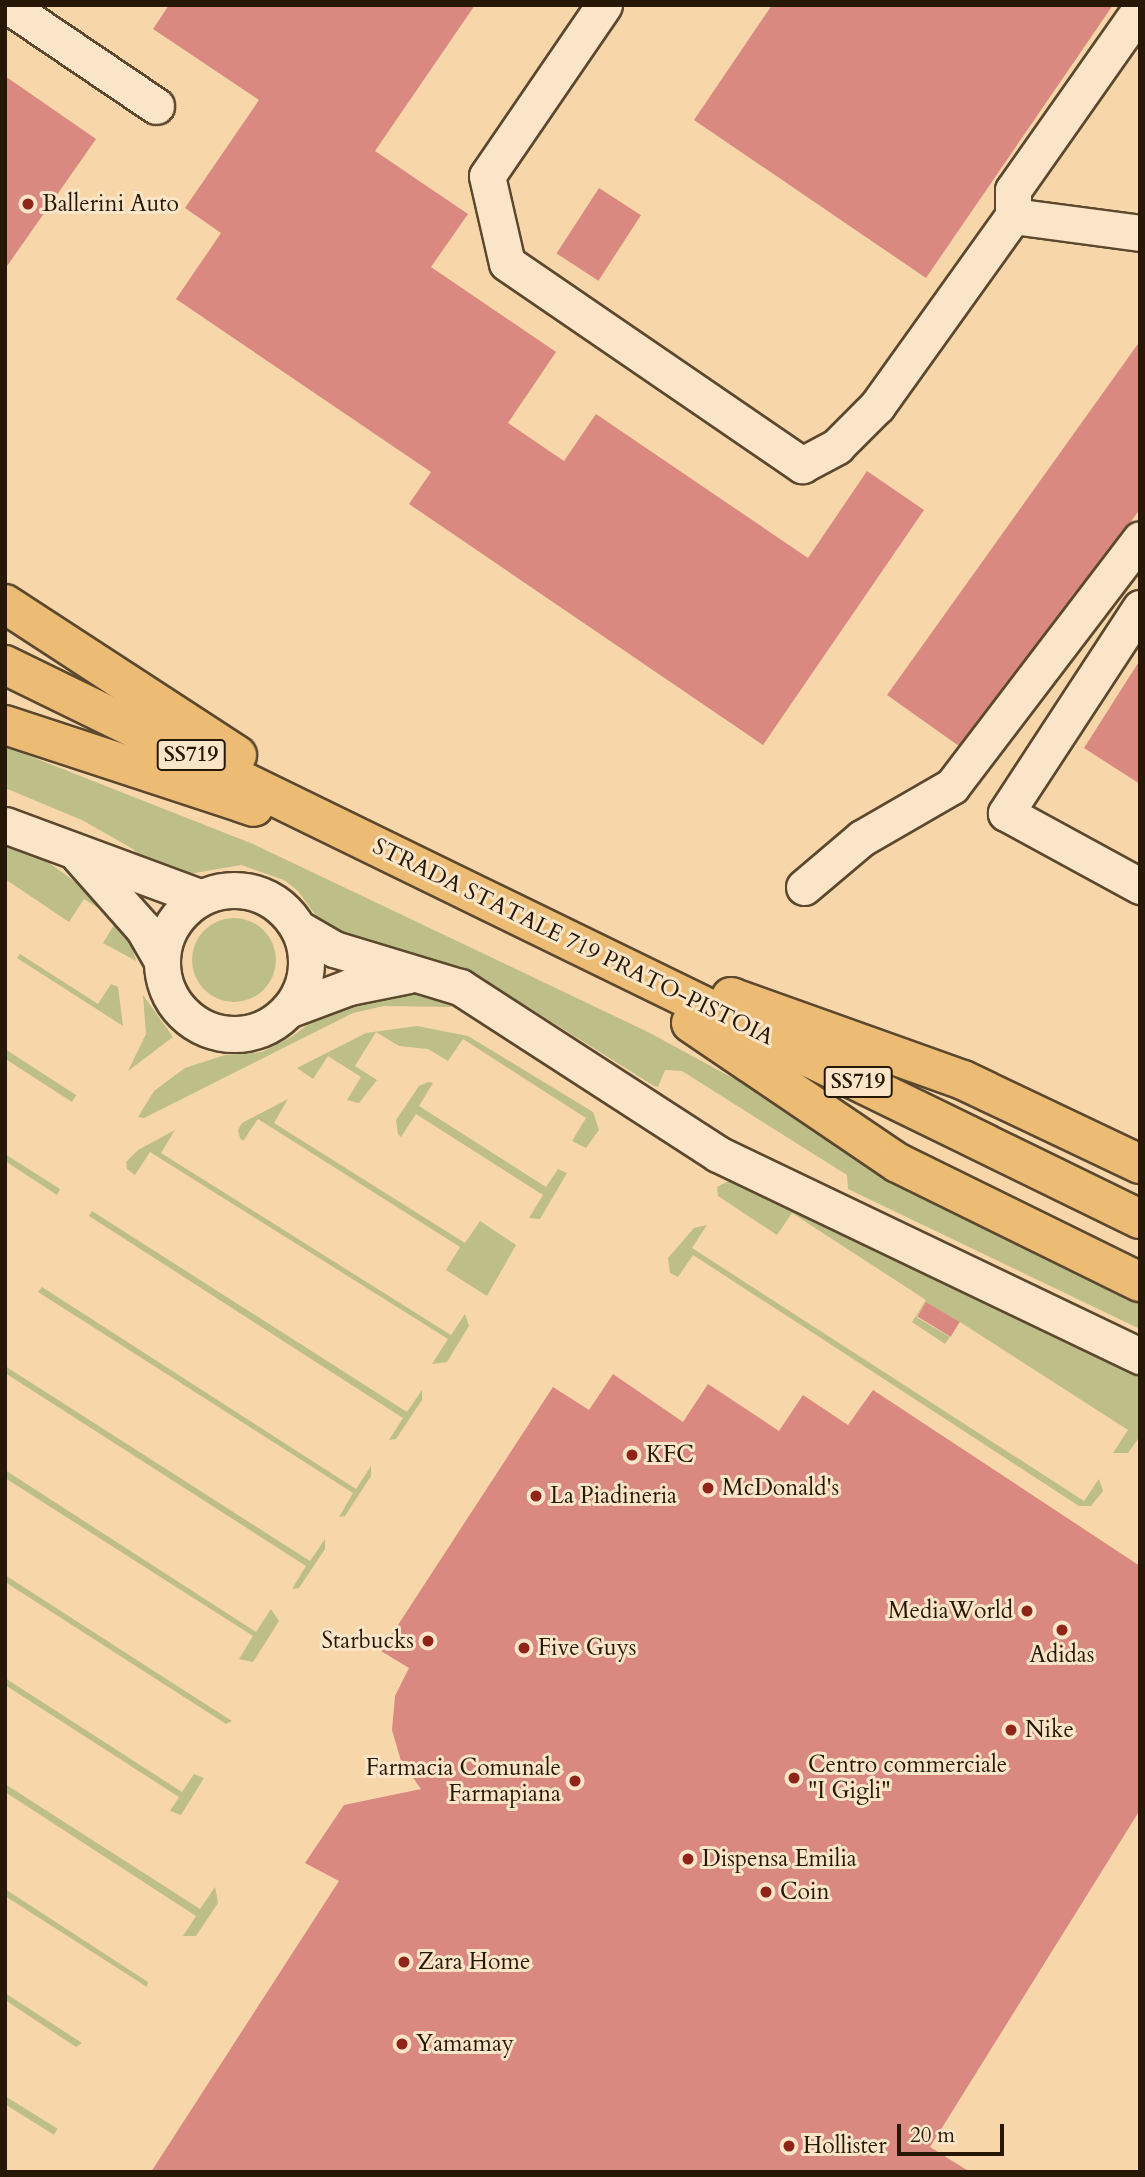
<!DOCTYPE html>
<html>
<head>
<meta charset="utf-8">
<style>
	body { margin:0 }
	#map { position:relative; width:1145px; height:2177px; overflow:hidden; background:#f7d7aa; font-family:Cardo,serif }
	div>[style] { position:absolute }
	.green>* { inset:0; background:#bdbe88; transform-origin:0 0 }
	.round { border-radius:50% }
	.building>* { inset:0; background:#da8980; transform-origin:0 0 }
	.roads { filter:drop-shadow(2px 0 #5b482e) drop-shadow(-2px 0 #5b482e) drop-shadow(0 2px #5b482e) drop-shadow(0 -2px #5b482e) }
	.minor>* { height:35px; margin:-17.5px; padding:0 17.5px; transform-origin:17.5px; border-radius:17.5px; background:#fae5c8 }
	.minor>.ring { margin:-17.5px; padding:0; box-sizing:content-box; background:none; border:35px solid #fae5c8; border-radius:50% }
	.highway>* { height:38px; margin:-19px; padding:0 19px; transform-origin:19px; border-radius:19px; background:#ecbc75 }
	.dots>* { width:19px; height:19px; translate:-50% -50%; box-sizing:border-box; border:4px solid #fae5c8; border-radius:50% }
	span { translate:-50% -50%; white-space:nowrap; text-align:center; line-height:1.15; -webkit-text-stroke:6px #fae5c8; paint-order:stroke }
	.shield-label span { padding:2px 5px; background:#fae5c8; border:2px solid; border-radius:5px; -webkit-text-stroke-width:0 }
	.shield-label { font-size:21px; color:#271805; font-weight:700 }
	.poi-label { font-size:23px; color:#271805 }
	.left { translate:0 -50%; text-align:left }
	.right { translate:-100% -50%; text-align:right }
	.street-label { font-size:23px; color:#271805 }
	.frame { position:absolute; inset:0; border:7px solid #271805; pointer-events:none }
	.scale { position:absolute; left:897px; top:2124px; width:107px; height:32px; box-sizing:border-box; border:4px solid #271805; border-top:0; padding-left:9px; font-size:21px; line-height:24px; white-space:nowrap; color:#271805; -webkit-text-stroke:5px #fae5c8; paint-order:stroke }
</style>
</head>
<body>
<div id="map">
	<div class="green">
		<div style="clip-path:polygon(5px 742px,22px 748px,22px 753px,253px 844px,648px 1032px,1140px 1299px,1140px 1329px,848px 1189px,847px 1175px,682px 1071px,665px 1070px,658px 1087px,654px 1086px,466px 968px,353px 942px,326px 930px,298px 891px,284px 880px,241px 865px,189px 874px,145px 861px,133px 849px,82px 820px,5px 788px)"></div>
		<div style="clip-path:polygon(5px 846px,42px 858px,111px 907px,128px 929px,136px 961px,103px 943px,117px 920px,84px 899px,69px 922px,5px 879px)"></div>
		<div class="round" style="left:192px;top:918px;width:84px;height:84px"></div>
		<div style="clip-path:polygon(20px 954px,98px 1004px,111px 984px,118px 987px,123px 1026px,17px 958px)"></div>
		<div style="clip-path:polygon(402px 991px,447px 1000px,451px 1007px,384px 1006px,353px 1013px,144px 1118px,138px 1117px,154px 1091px,185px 1068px,225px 1055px,262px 1052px,293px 1036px,329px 1008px)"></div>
		<div style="clip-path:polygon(143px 995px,173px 1037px,128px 1071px,146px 1034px)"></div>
		<div style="clip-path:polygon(417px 1026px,468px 1036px,593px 1112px,599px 1130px,586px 1148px,572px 1141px,586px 1118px,463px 1039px,448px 1061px,428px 1049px,399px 1046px,376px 1032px,355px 1066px,377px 1080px,359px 1103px,347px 1100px,361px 1077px,328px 1056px,313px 1079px,297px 1068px,366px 1033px)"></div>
		<div style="left:5px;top:1049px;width:85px;height:8px;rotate:33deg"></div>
		<div style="clip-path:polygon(428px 1082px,433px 1083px,419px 1106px,546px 1187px,558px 1169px,567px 1173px,540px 1219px,529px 1218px,543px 1195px,416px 1114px,401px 1137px,398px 1134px,396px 1120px,419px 1086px)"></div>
		<div style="clip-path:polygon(288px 1099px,274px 1123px,465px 1243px,480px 1221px,516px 1245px,487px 1296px,446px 1270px,460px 1247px,258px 1119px,243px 1141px,240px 1138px,238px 1130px,242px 1123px)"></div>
		<div style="clip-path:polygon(175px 1130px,161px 1153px,451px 1335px,465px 1314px,469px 1326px,447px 1362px,432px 1364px,448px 1339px,150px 1152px,135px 1175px,127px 1169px,126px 1162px,138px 1150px)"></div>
		<div style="clip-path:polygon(5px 1154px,60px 1189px,57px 1195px,5px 1161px)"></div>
		<div style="clip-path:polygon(evenodd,731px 1180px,1140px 1374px,1140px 1436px,1128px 1453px,1113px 1453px,1128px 1430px,960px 1322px,945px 1344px,912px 1322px,926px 1300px,792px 1213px,777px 1235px,718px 1196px,717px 1187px,731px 1180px,926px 1302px,958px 1322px,950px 1337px,916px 1317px,926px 1302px)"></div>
		<div style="clip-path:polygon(92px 1211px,407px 1412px,422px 1390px,422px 1400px,396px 1439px,389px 1440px,403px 1418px,89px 1216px)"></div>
		<div style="clip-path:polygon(707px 1225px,692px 1248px,1084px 1501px,1099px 1479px,1103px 1491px,1091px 1506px,1079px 1506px,693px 1255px,678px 1277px,670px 1273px,668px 1258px,694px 1228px)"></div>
		<div style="clip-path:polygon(42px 1287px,356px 1489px,371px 1466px,371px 1476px,345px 1516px,339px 1517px,353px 1493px,38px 1292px)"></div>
		<div style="clip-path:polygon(5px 1366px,310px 1561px,325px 1539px,325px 1549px,299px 1588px,292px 1589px,306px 1566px,5px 1373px)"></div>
		<div style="clip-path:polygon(5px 1470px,256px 1632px,271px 1609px,279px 1621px,253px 1662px,239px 1659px,253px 1636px,5px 1478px)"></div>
		<div style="clip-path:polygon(5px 1575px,157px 1673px,232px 1721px,226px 1724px,5px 1582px)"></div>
		<div style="clip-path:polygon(5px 1678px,182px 1792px,194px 1774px,204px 1778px,181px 1815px,170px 1811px,179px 1797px,5px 1685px)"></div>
		<div style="clip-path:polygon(5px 1784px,200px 1909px,215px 1887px,218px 1903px,196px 1936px,183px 1936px,196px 1916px,5px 1792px)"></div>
		<div style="clip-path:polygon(5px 1889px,148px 1982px,147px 1987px,5px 1896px)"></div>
		<div style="clip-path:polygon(5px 1993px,82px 2043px,76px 2047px,5px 2000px)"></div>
		<div style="left:5px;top:2096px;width:62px;height:7px;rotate:32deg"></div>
	</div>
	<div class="building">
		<div style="clip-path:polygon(169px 5px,475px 5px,375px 151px,468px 214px,431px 267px,556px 352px,508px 423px,564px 461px,596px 414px,808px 558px,867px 471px,924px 510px,763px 745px,409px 504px,431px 472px,176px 299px,221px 233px,185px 208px,259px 100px,153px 29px)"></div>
		<div style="clip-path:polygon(772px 5px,1113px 5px,926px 278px,694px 120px)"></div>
		<div style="clip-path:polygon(5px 76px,96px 139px,5px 269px)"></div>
		<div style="left:599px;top:188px;width:50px;height:78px;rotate:33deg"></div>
		<div style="clip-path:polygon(1140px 341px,1140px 509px,966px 751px,887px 695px)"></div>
		<div style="clip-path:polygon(1140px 660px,1140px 784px,1084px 748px)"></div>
		<div style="left:926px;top:1302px;width:39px;height:17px;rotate:31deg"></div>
		<div style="clip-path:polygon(613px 1374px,683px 1422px,708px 1384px,779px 1431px,803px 1395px,848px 1425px,873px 1390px,1140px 1566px,1140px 1810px,930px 2147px,970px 2172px,151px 2172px,339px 1881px,305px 1863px,344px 1805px,421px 1789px,401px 1761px,392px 1730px,395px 1696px,409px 1668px,381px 1651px,553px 1387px,589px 1410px)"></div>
	</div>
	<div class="roads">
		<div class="minor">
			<div style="left:7px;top:5px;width:180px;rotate:34.1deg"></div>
			<div style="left:604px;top:5px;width:207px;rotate:124.4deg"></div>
			<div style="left:487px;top:176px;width:89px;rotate:77.1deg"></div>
			<div style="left:507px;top:263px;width:358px;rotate:34.4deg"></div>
			<div style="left:802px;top:465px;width:40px;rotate:-28deg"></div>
			<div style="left:837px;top:446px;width:57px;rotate:-45deg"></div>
			<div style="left:877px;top:406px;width:234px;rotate:-54.4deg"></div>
			<div style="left:1013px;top:216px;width:128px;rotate:7.6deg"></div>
			<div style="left:1013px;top:216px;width:26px;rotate:-90deg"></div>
			<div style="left:1013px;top:190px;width:221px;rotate:-54.9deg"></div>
			<div style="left:1140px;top:608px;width:245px;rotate:123.2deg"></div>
			<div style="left:1006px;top:813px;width:153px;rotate:28.6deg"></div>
			<div style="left:5px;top:825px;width:208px;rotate:20.3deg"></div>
			<div style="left:79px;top:856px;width:96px;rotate:48.4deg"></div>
			<div style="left:143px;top:928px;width:36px;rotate:60deg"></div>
			<div style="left:804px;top:887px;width:76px;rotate:-40.2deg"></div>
			<div style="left:862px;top:838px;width:104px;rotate:-30deg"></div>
			<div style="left:952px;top:786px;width:310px;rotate:-52.7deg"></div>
			<div class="ring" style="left:162px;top:890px;width:109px;height:109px"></div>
			<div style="left:298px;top:928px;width:42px;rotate:30.3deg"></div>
			<div style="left:334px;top:949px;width:132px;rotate:16.8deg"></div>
			<div style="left:460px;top:987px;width:307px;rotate:32.9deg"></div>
			<div style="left:718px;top:1154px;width:468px;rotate:25.6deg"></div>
			<div style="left:288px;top:1010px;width:65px;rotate:-20.7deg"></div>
			<div style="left:349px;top:987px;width:61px;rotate:-11.3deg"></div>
		</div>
		<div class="highway">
			<div style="left:5px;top:604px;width:277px;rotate:33.1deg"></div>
			<div style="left:5px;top:665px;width:1263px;rotate:26.02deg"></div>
			<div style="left:5px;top:725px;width:262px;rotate:18.2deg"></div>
			<div style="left:731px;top:997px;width:246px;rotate:19.7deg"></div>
			<div style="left:963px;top:1080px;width:196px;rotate:25.4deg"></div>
			<div style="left:691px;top:1023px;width:250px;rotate:34.1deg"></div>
			<div style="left:898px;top:1163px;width:270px;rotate:26.2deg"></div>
		</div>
	</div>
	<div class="dots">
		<div style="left:28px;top:204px;background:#8f2418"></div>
		<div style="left:632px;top:1455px;background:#8f2418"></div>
		<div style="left:708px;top:1488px;background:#8f2418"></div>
		<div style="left:536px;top:1496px;background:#8f2418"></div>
		<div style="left:1027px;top:1611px;background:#8f2418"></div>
		<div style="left:1062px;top:1630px;background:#8f2418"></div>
		<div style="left:428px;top:1641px;background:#8f2418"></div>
		<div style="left:524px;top:1648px;background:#8f2418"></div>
		<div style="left:1011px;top:1730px;background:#8f2418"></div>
		<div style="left:794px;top:1778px;background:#8f2418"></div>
		<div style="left:575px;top:1781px;background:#8f2418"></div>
		<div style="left:688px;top:1859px;background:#8f2418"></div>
		<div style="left:766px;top:1892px;background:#8f2418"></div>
		<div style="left:404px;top:1962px;background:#8f2418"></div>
		<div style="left:402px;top:2044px;background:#8f2418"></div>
		<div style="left:789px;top:2146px;background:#8f2418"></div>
	</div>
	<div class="shield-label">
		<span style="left:191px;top:755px">SS719</span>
		<span style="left:858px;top:1082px">SS719</span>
	</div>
	<div class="poi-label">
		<span class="left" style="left:42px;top:204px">Ballerini Auto</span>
		<span class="left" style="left:646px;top:1455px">KFC</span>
		<span class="left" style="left:722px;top:1488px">McDonald's</span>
		<span class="left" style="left:550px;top:1496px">La Piadineria</span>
		<span class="right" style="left:1013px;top:1611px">MediaWorld</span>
		<span class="right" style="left:414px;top:1641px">Starbucks</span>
		<span class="left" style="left:538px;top:1648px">Five Guys</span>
		<span style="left:1062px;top:1655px">Adidas</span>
		<span class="left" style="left:1025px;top:1730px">Nike</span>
		<span class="left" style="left:808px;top:1778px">Centro commerciale<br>"I Gigli"</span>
		<span class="right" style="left:561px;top:1781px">Farmacia Comunale<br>Farmapiana</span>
		<span class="left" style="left:702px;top:1859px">Dispensa Emilia</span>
		<span class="left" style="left:780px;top:1892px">Coin</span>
		<span class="left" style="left:418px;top:1962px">Zara Home</span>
		<span class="left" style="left:416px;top:2044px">Yamamay</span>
		<span class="left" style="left:803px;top:2146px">Hollister</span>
	</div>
	<div class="street-label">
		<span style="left:573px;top:942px;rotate:26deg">STRADA STATALE 719 PRATO-PISTOIA</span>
	</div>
	<div class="frame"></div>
	<div class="scale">20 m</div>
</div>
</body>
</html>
